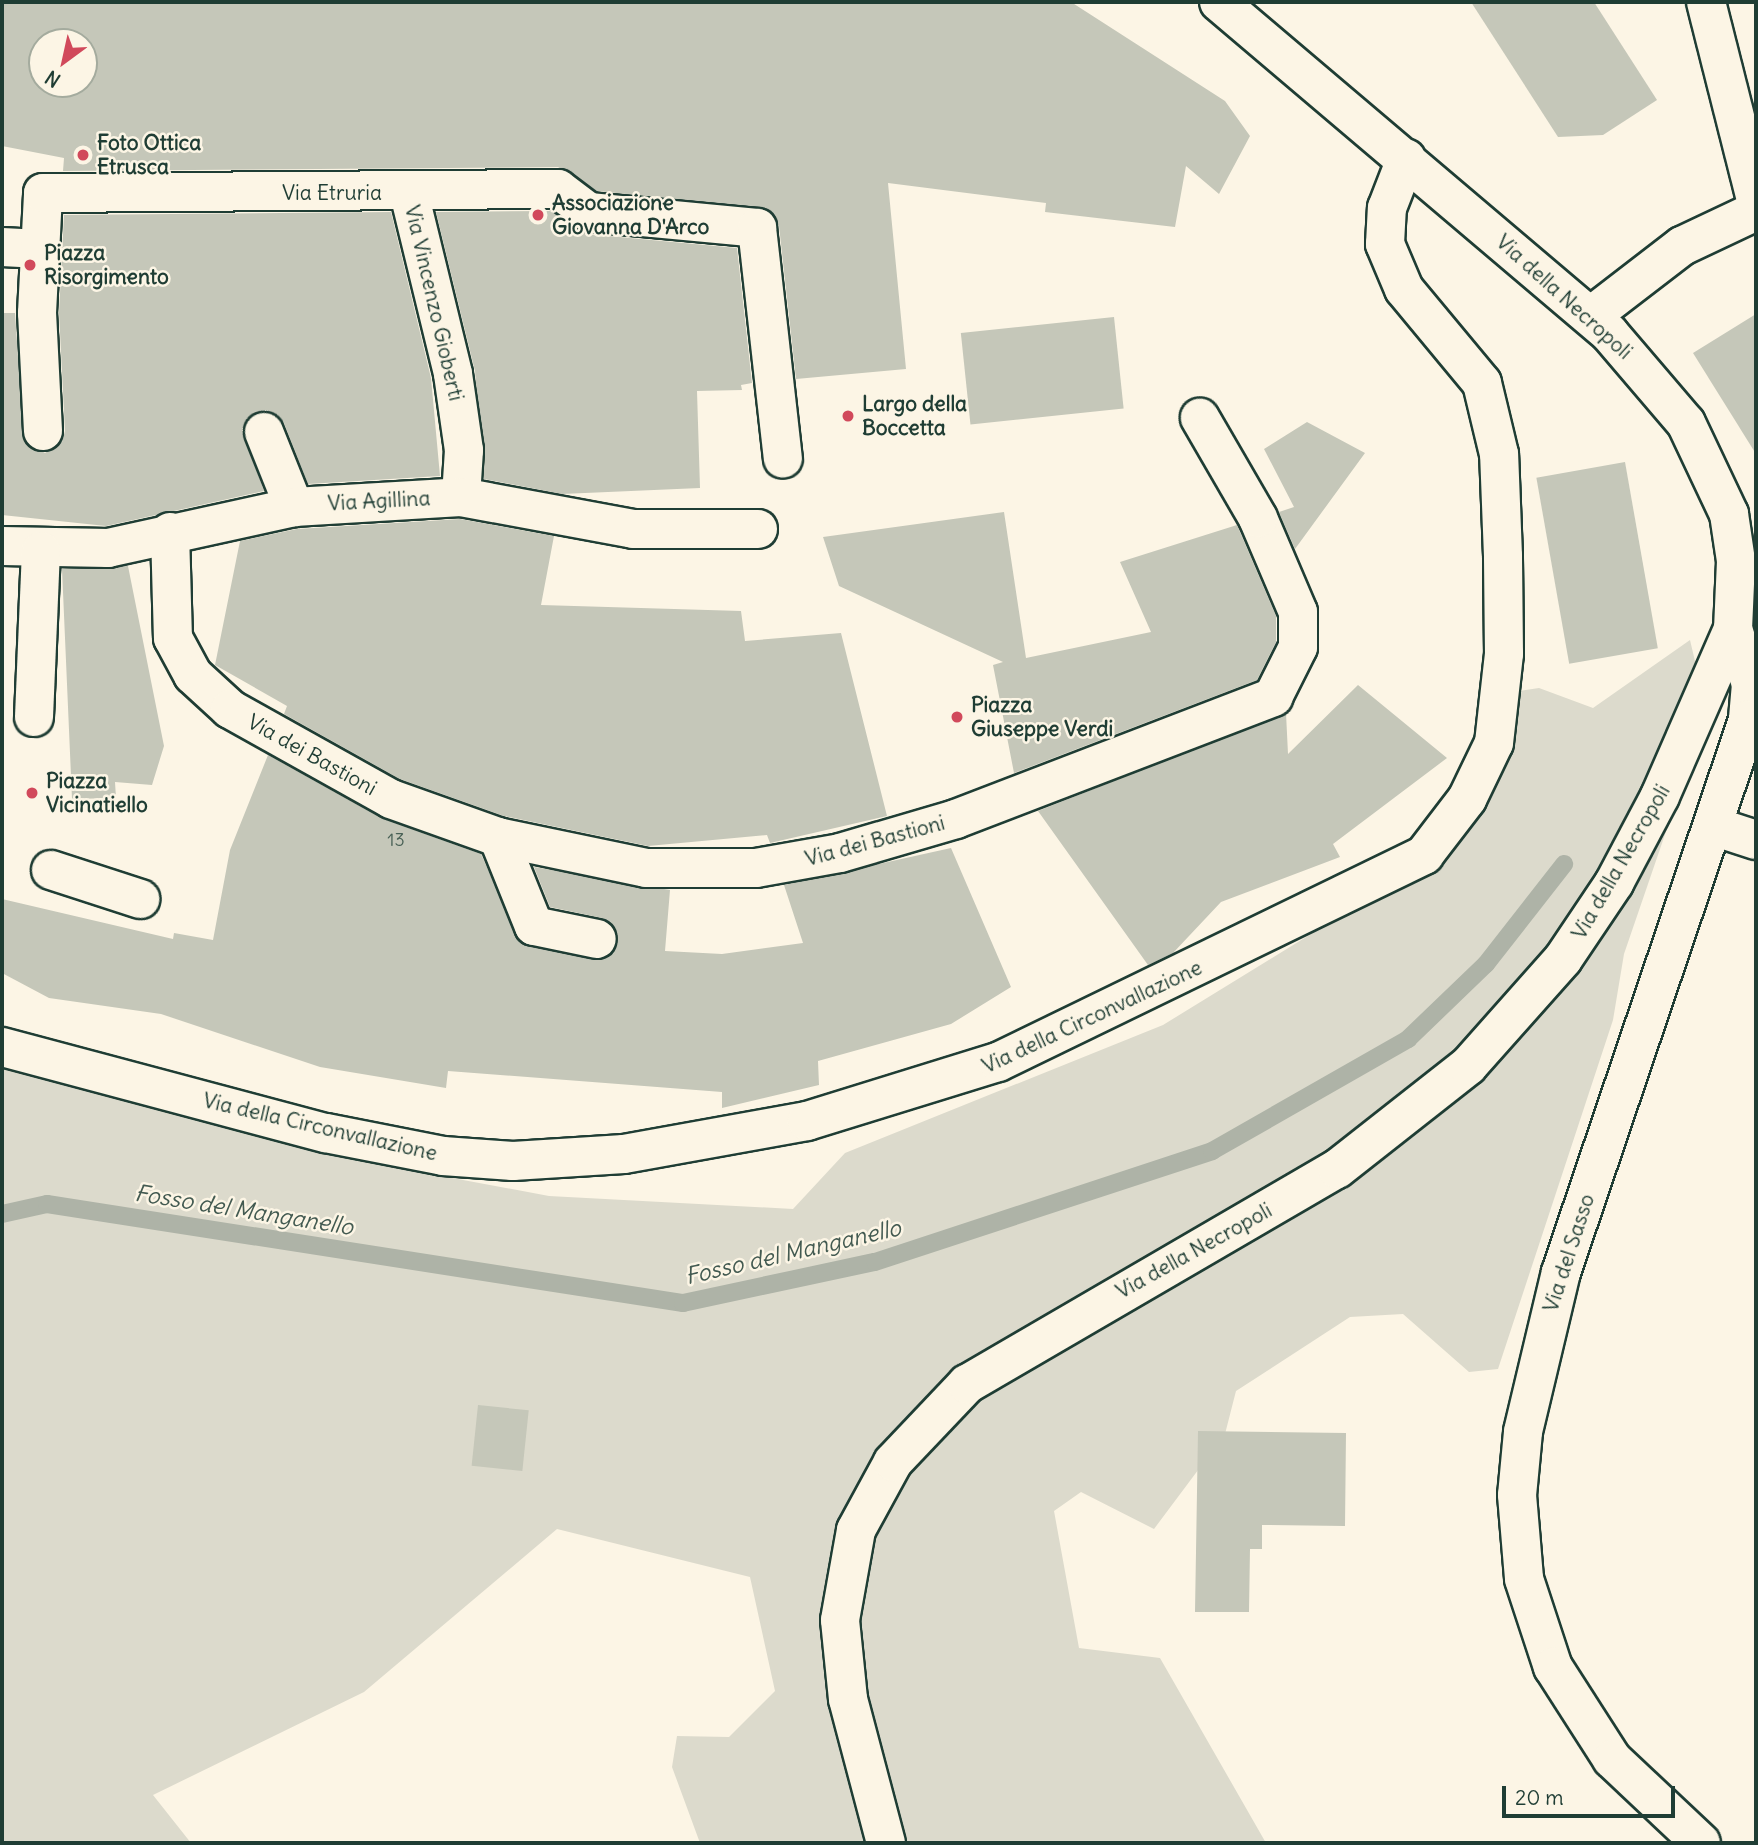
<!DOCTYPE html>
<html>
<head>
<meta charset="utf-8">
<style>
	body { margin:0 }
	#map { position:relative; width:1758px; height:1845px; overflow:hidden; background:#fcf5e5; font-family:Delius,sans-serif }
	div>[style] { position:absolute }
	.green>* { inset:0; background:#dcdacc }
	.stream>* { height:18px; margin:-9px; padding:0 9px; transform-origin:9px; border-radius:9px; background:#aeb3a7 }
	.building>* { inset:0; background:#c5c7b9; transform-origin:0 0 }
	.roads { filter:drop-shadow(2px 0 #1f3d34) drop-shadow(-2px 0 #1f3d34) drop-shadow(0 2px #1f3d34) drop-shadow(0 -2px #1f3d34) }
	.street>* { height:38px; margin:-19px; padding:0 19px; transform-origin:19px; border-radius:19px; background:#fcf5e5 }
	.secondary>* { height:38px; margin:-19px; padding:0 19px; transform-origin:19px; border-radius:19px; background:#fcf5e5 }
	.dots>* { width:19px; height:19px; translate:-50% -50%; box-sizing:border-box; border:4px solid #fcf5e5; border-radius:50% }
	span { translate:-50% -50%; white-space:nowrap; text-align:center; line-height:1.15; -webkit-text-stroke:5px #fcf5e5; paint-order:stroke }
	.number-label { font-size:18px; color:#486055 }
	.number-label span { -webkit-text-stroke-width:0 }
	.poi-label { font-size:21px; color:#1f3d34; font-weight:700 }
	.left { translate:0 -50%; text-align:left }
	.street-label { font-size:21px; color:#1f3d34 }
	.water-label { font-size:23px; color:#435a51; font-style:italic }
	.frame { position:absolute; inset:0; border:4px solid #1f3d34; pointer-events:none }
	.north { position:absolute; left:28px; top:28px; width:70px; height:70px; box-sizing:border-box; background:#fcf5e5; border:2px solid #a4ab9e; border-radius:50%; rotate:213deg; font-size:19px; font-weight:700; line-height:28px; text-align:center; color:#1f3d34 }
	.north::after { content:''; display:block; margin:auto; width:24px; height:32px; background:#d1495b; clip-path:polygon(50% 0,100% 100%,50% 72%,0 100%) }
	.scale { position:absolute; left:1502px; top:1786px; width:173px; height:32px; box-sizing:border-box; border:4px solid #1f3d34; border-top:0; padding-left:9px; font-size:21px; line-height:24px; white-space:nowrap; color:#1f3d34; -webkit-text-stroke:5px #fcf5e5; paint-order:stroke }
</style>
</head>
<body>
<div id="map">
	<div class="green">
		<div style="clip-path:polygon(1690px 640px,1707px 712px,1624px 954px,1613px 1020px,1498px 1369px,1469px 1372px,1403px 1314px,1350px 1317px,1236px 1391px,1225px 1434px,1154px 1529px,1081px 1492px,1054px 1511px,1079px 1648px,1160px 1658px,1266px 1843px,700px 1843px,672px 1767px,677px 1736px,729px 1737px,775px 1691px,750px 1577px,557px 1529px,364px 1692px,153px 1795px,191px 1843px,2px 1843px,2px 1067px,329px 1155px,549px 1196px,793px 1209px,845px 1153px,1163px 1025px,1355px 907px,1481px 803px,1493px 695px,1539px 688px,1593px 708px)"></div>
	</div>
	<div class="stream">
		<div style="left:2px;top:1214px;width:46px;rotate:-12.5deg"></div>
		<div style="left:47px;top:1204px;width:644px;rotate:8.85deg"></div>
		<div style="left:683px;top:1303px;width:196px;rotate:-12.1deg"></div>
		<div style="left:875px;top:1262px;width:355px;rotate:-18.2deg"></div>
		<div style="left:1212px;top:1151px;width:226px;rotate:-29.7deg"></div>
		<div style="left:1408px;top:1039px;width:108px;rotate:-43.9deg"></div>
		<div style="left:1486px;top:964px;width:127px;rotate:-52deg"></div>
	</div>
	<div class="building">
		<div style="clip-path:polygon(evenodd,2px 2px,1071px 2px,1225px 101px,1250px 136px,1219px 194px,1186px 166px,1175px 227px,1045px 212px,1046px 203px,888px 183px,906px 369px,796px 379px,779px 226px,768px 209px,597px 191px,558px 167px,63px 171px,64px 158px,2px 146px,2px 2px,42px 42px,84px 42px,84px 84px,42px 84px,42px 42px)"></div>
		<div style="clip-path:polygon(1471px 2px,1594px 2px,1657px 100px,1603px 135px,1558px 137px)"></div>
		<div style="clip-path:polygon(551px 211px,587px 234px,737px 248px,752px 383px,741px 385px,742px 390px,697px 391px,700px 488px,562px 494px,484px 479px,475px 371px,436px 212px)"></div>
		<div style="clip-path:polygon(391px 212px,431px 378px,440px 476px,308px 484px,284px 423px,266px 410px,247px 418px,242px 430px,264px 491px,106px 526px,2px 515px,2px 313px,15px 313px,24px 442px,45px 453px,62px 442px,65px 431px,59px 313px,64px 215px)"></div>
		<div style="clip-path:polygon(1756px 314px,1756px 454px,1693px 353px)"></div>
		<div style="left:1114px;top:317px;width:92px;height:154px;rotate:84deg"></div>
		<div style="clip-path:polygon(1307px 422px,1365px 453px,1295px 549px,1279px 512px,1294px 507px,1264px 449px)"></div>
		<div style="left:1625px;top:462px;width:189px;height:90px;rotate:80deg"></div>
		<div style="clip-path:polygon(1004px 512px,1026px 658px,1151px 632px,1120px 562px,1237px 525px,1276px 616px,1276px 642px,1257px 680px,1014px 773px,993px 665px,1003px 662px,839px 586px,823px 537px)"></div>
		<div style="clip-path:polygon(460px 519px,554px 536px,541px 605px,741px 611px,745px 641px,841px 633px,887px 816px,770px 843px,767px 835px,648px 846px,504px 816px,400px 779px,284px 714px,287px 706px,215px 665px,240px 541px,297px 529px)"></div>
		<div style="clip-path:polygon(128px 566px,164px 746px,152px 785px,115px 782px,116px 798px,72px 799px,62px 569px)"></div>
		<div style="clip-path:polygon(1358px 685px,1447px 758px,1333px 844px,1340px 857px,1221px 902px,1173px 953px,1148px 965px,1038px 811px,1286px 713px,1288px 754px)"></div>
		<div style="clip-path:polygon(268px 755px,381px 818px,481px 854px,520px 942px,593px 960px,614px 953px,617px 932px,602px 918px,550px 907px,534px 867px,670px 890px,665px 951px,722px 954px,803px 943px,784px 885px,951px 848px,1011px 987px,951px 1024px,818px 1061px,819px 1085px,722px 1108px,722px 1092px,448px 1071px,446px 1088px,320px 1067px,161px 1014px,49px 998px,2px 973px,2px 899px,173px 939px,174px 933px,213px 940px,230px 850px)"></div>
		<div style="left:478px;top:1405px;width:51px;height:61px;rotate:6deg"></div>
		<div style="clip-path:polygon(1198px 1431px,1346px 1433px,1345px 1526px,1262px 1525px,1262px 1549px,1250px 1549px,1249px 1612px,1195px 1612px)"></div>
	</div>
	<div class="roads">
		<div class="street">
			<div style="left:1706px;top:2px;width:203px;rotate:75.8deg"></div>
			<div style="left:409px;top:193px;width:186px;rotate:76.3deg"></div>
			<div style="left:453px;top:374px;width:77px;rotate:81.8deg"></div>
			<div style="left:464px;top:450px;width:47px;rotate:93.7deg"></div>
			<div style="left:2px;top:247px;width:38px;rotate:3deg"></div>
			<div style="left:43px;top:431px;width:118px;rotate:-92.9deg"></div>
			<div style="left:37px;top:313px;width:120px;rotate:-87.1deg"></div>
			<div style="left:43px;top:193px;width:515px;rotate:-0.45deg"></div>
			<div style="left:558px;top:189px;width:39px;rotate:37deg"></div>
			<div style="left:589px;top:212px;width:169px;rotate:5.4deg"></div>
			<div style="left:757px;top:228px;width:232px;rotate:83.6deg"></div>
			<div style="left:264px;top:432px;width:81px;rotate:68.2deg"></div>
			<div style="left:170px;top:532px;width:106px;rotate:88.4deg"></div>
			<div style="left:173px;top:638px;width:42px;rotate:61.6deg"></div>
			<div style="left:193px;top:675px;width:50px;rotate:42.6deg"></div>
			<div style="left:230px;top:709px;width:184px;rotate:29.2deg"></div>
			<div style="left:391px;top:799px;width:114px;rotate:19.6deg"></div>
			<div style="left:498px;top:837px;width:151px;rotate:11.8deg"></div>
			<div style="left:646px;top:868px;width:110px"></div>
			<div style="left:756px;top:868px;width:85px;rotate:-10.1deg"></div>
			<div style="left:840px;top:853px;width:121px;rotate:-16.3deg"></div>
			<div style="left:956px;top:819px;width:340px;rotate:-21deg"></div>
			<div style="left:1273px;top:697px;width:56px;rotate:-63.4deg"></div>
			<div style="left:1298px;top:647px;width:35px;rotate:-90deg"></div>
			<div style="left:1298px;top:612px;width:102px;rotate:-113.1deg"></div>
			<div style="left:1258px;top:518px;width:116px;rotate:-120.1deg"></div>
			<div style="left:2px;top:546px;width:106px;rotate:1.1deg"></div>
			<div style="left:108px;top:548px;width:190px;rotate:-12.4deg"></div>
			<div style="left:294px;top:507px;width:167px;rotate:-3.4deg"></div>
			<div style="left:461px;top:497px;width:175px;rotate:10.5deg"></div>
			<div style="left:633px;top:529px;width:125px"></div>
			<div style="left:34px;top:717px;width:166px;rotate:-87.6deg"></div>
			<div style="left:1716px;top:827px;width:42px;rotate:18deg"></div>
			<div style="left:498px;top:837px;width:96px;rotate:68deg"></div>
			<div style="left:534px;top:926px;width:64px;rotate:11.7deg"></div>
			<div style="left:51px;top:870px;width:94px;rotate:18deg"></div>
			<div style="left:2px;top:1047px;width:335px;rotate:14.9deg"></div>
			<div style="left:326px;top:1133px;width:119px;rotate:11.1deg"></div>
			<div style="left:443px;top:1156px;width:70px;rotate:4.1deg"></div>
			<div style="left:513px;top:1161px;width:111px;rotate:-3.6deg"></div>
			<div style="left:624px;top:1154px;width:186px;rotate:-10.2deg"></div>
			<div style="left:807px;top:1121px;width:200px;rotate:-17.2deg"></div>
			<div style="left:998px;top:1062px;width:474px;rotate:-25.9deg"></div>
			<div style="left:1424px;top:855px;width:71px;rotate:-52.5deg"></div>
			<div style="left:1467px;top:799px;width:62px;rotate:-64.3deg"></div>
			<div style="left:1494px;top:743px;width:90px;rotate:-83.6deg"></div>
			<div style="left:1504px;top:654px;width:98px;rotate:-90.6deg"></div>
			<div style="left:1503px;top:556px;width:102px;rotate:-92.2deg"></div>
			<div style="left:1499px;top:454px;width:73px;rotate:-103.5deg"></div>
			<div style="left:1482px;top:383px;width:122px;rotate:-129.7deg"></div>
			<div style="left:1404px;top:289px;width:49px;rotate:-112.9deg"></div>
			<div style="left:1385px;top:244px;width:36px;rotate:-87deg"></div>
			<div style="left:1387px;top:208px;width:53px;rotate:-68.8deg"></div>
			<div style="left:886px;top:1843px;width:149px;rotate:-104.8deg"></div>
			<div style="left:848px;top:1699px;width:79px;rotate:-95.8deg"></div>
			<div style="left:840px;top:1620px;width:91px;rotate:-79.9deg"></div>
			<div style="left:856px;top:1530px;width:77px;rotate:-61.4deg"></div>
			<div style="left:893px;top:1462px;width:108px;rotate:-46.5deg"></div>
			<div style="left:967px;top:1384px;width:428px;rotate:-30.2deg"></div>
			<div style="left:1337px;top:1169px;width:167px;rotate:-38.2deg"></div>
			<div style="left:1468px;top:1066px;width:143px;rotate:-48.4deg"></div>
			<div style="left:1563px;top:959px;width:92px;rotate:-56.1deg"></div>
			<div style="left:1614px;top:883px;width:98px;rotate:-62.1deg"></div>
			<div style="left:1660px;top:796px;width:182px;rotate:-66.4deg"></div>
		</div>
		<div class="secondary">
			<div style="left:1219px;top:2px;width:512px;rotate:40.32deg"></div>
			<div style="left:1609px;top:333px;width:118px;rotate:49.5deg"></div>
			<div style="left:1686px;top:423px;width:101px;rotate:64.7deg"></div>
			<div style="left:1729px;top:514px;width:48px;rotate:81.5deg"></div>
			<div style="left:1736px;top:561px;width:68px;rotate:92.5deg"></div>
			<div style="left:1733px;top:629px;width:58px;rotate:71.9deg"></div>
			<div style="left:1751px;top:684px;width:36px;rotate:95deg"></div>
			<div style="left:1748px;top:720px;width:583px;rotate:108.71deg"></div>
			<div style="left:1561px;top:1272px;width:164px;rotate:103.4deg"></div>
			<div style="left:1523px;top:1432px;width:63px;rotate:95.4deg"></div>
			<div style="left:1517px;top:1495px;width:84px;rotate:85.2deg"></div>
			<div style="left:1524px;top:1579px;width:93px;rotate:71.8deg"></div>
			<div style="left:1553px;top:1667px;width:109px;rotate:57.3deg"></div>
			<div style="left:1612px;top:1759px;width:122px;rotate:43.3deg"></div>
			<div style="left:1591px;top:316px;width:115px;rotate:-37.6deg"></div>
			<div style="left:1682px;top:246px;width:82px;rotate:-25.3deg"></div>
		</div>
	</div>
	<div class="dots">
		<div style="left:83px;top:155px;background:#d1495b"></div>
		<div style="left:538px;top:215px;background:#d1495b"></div>
		<div style="left:30px;top:265px;background:#d1495b"></div>
		<div style="left:848px;top:416px;background:#d1495b"></div>
		<div style="left:957px;top:717px;background:#d1495b"></div>
		<div style="left:32px;top:793px;background:#d1495b"></div>
	</div>
	<div class="number-label">
		<span style="left:396px;top:840px">13</span>
	</div>
	<div class="poi-label">
		<span class="left" style="left:97px;top:155px">Foto Ottica<br>Etrusca</span>
		<span class="left" style="left:552px;top:215px">Associazione<br>Giovanna D'Arco</span>
		<span class="left" style="left:44px;top:265px">Piazza<br>Risorgimento</span>
		<span class="left" style="left:862px;top:416px">Largo della<br>Boccetta</span>
		<span class="left" style="left:971px;top:717px">Piazza<br>Giuseppe Verdi</span>
		<span class="left" style="left:46px;top:793px">Piazza<br>Vicinatiello</span>
	</div>
	<div class="street-label">
		<span style="left:332px;top:193px">Via Etruria</span>
		<span style="left:1564px;top:297px;rotate:42deg">Via della Necropoli</span>
		<span style="left:434px;top:303px;rotate:77deg">Via Vincenzo Gioberti</span>
		<span style="left:379px;top:501px;rotate:-3deg">Via Agillina</span>
		<span style="left:312px;top:755px;rotate:29deg">Via dei Bastioni</span>
		<span style="left:875px;top:841px;rotate:-15deg">Via dei Bastioni</span>
		<span style="left:1621px;top:862px;rotate:-60deg">Via della Necropoli</span>
		<span style="left:1092px;top:1017px;rotate:-25deg">Via della Circonvallazione</span>
		<span style="left:320px;top:1127px;rotate:13deg">Via della Circonvallazione</span>
		<span style="left:1194px;top:1251px;rotate:-29deg">Via della Necropoli</span>
		<span style="left:1569px;top:1253px;rotate:-72deg">Via del Sasso</span>
	</div>
	<div class="water-label">
		<span style="left:244px;top:1210px;rotate:9deg">Fosso del Manganello</span>
		<span style="left:793px;top:1252px;rotate:-13deg">Fosso del Manganello</span>
	</div>
	<div class="frame"></div>
	<div class="north">N</div>
	<div class="scale">20 m</div>
</div>
</body>
</html>
